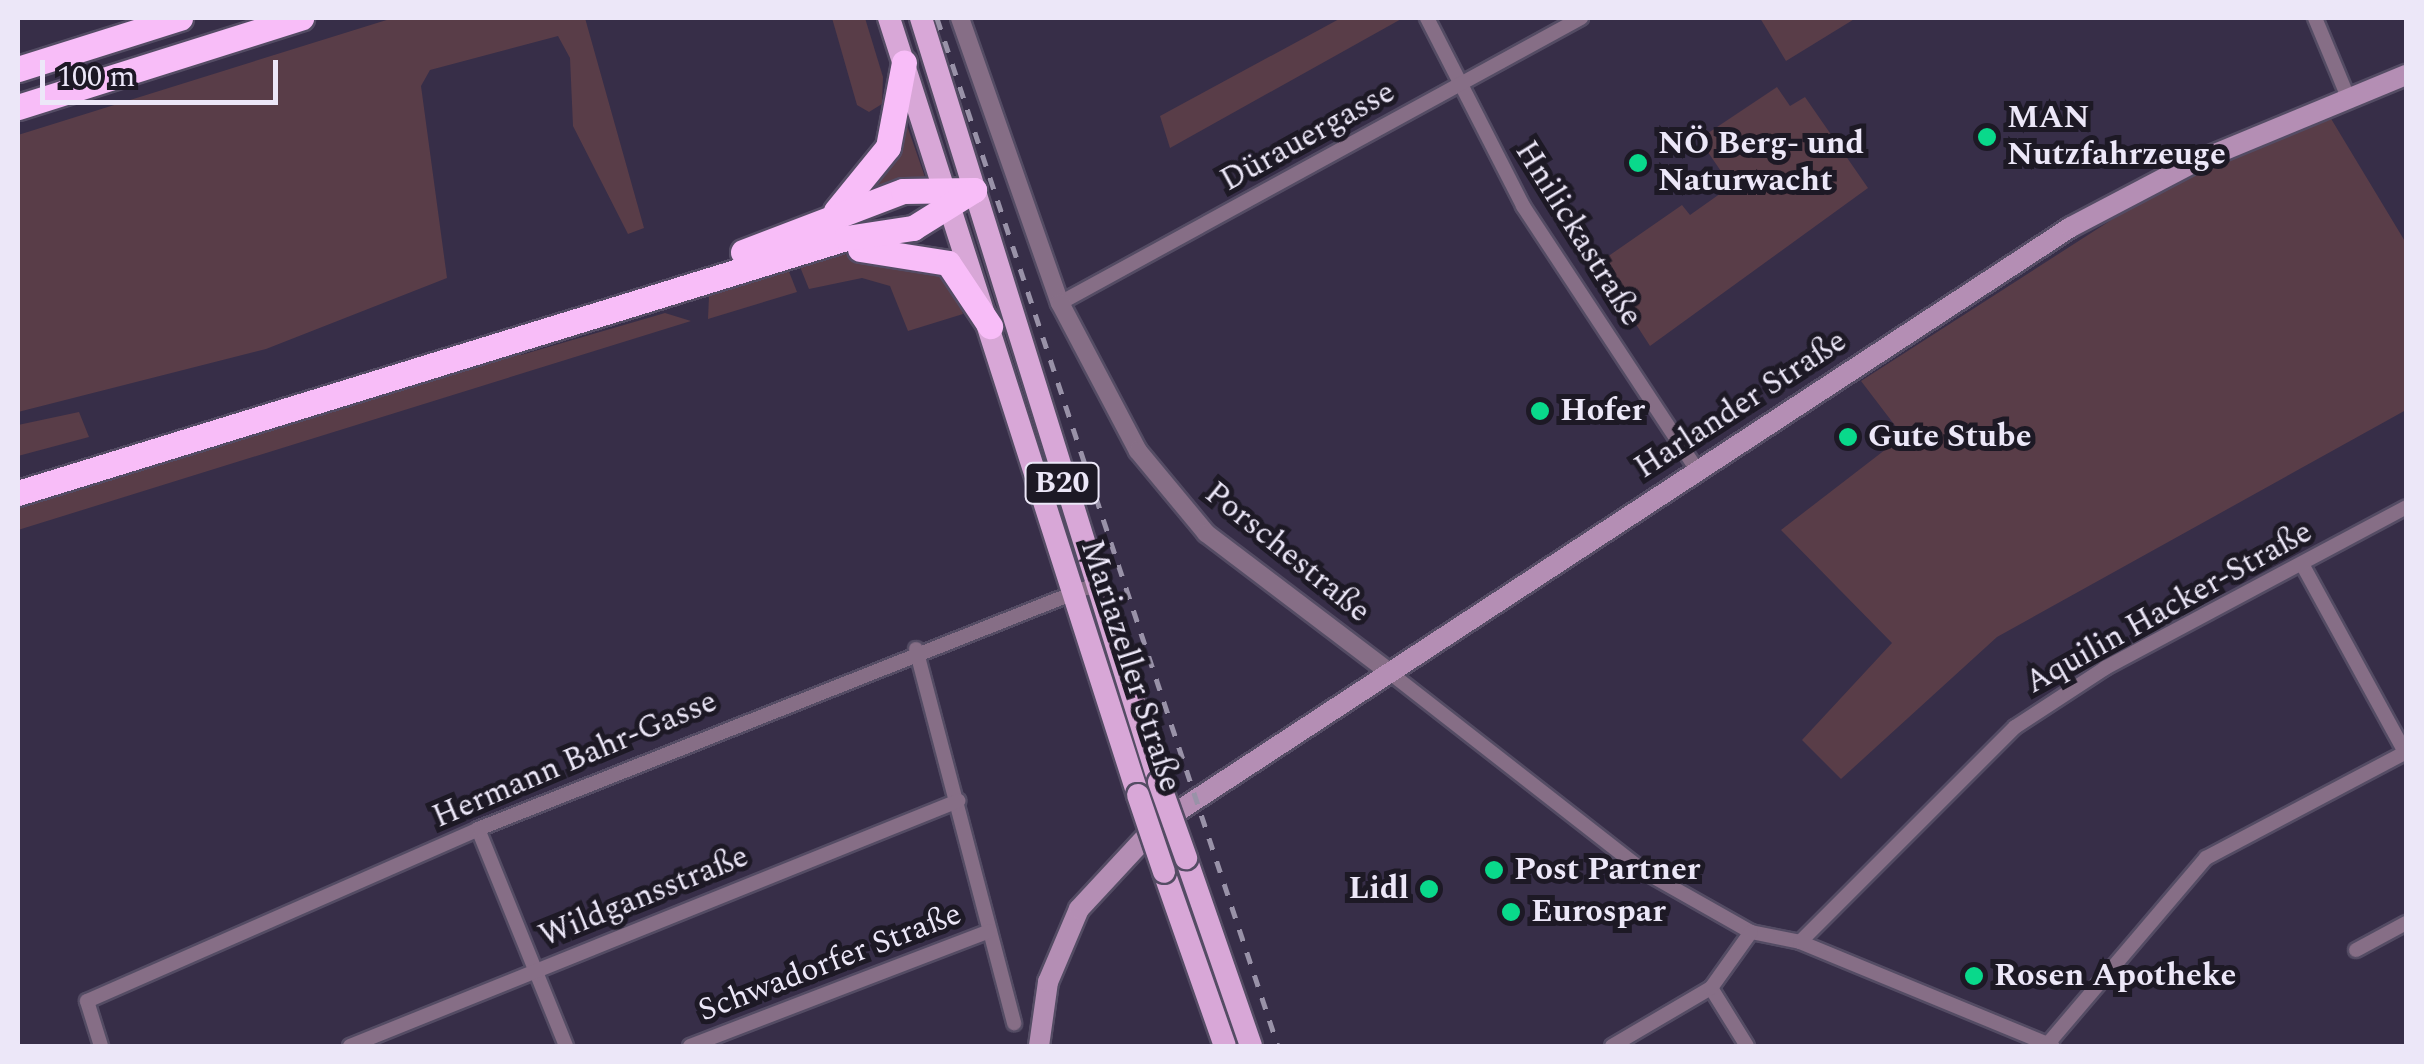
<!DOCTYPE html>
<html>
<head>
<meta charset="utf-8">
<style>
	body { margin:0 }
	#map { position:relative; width:2424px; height:1064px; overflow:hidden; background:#372e48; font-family:Spectral,serif }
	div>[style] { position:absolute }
	.green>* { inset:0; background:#593d48 }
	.roads { filter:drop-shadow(2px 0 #544c64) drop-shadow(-2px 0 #544c64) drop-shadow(0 2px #544c64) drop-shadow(0 -2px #544c64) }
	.minor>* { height:14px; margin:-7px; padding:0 7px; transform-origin:7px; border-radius:7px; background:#866e86 }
	.tertiary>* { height:18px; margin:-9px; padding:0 9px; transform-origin:9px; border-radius:9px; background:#866e86 }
	.secondary>* { height:20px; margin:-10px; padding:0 10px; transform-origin:10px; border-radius:10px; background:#b48eb4 }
	.primary>* { height:22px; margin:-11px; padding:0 11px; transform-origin:11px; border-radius:11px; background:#d8a7d7 }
	.motorway>* { height:25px; margin:-12.5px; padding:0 12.5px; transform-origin:12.5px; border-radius:12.5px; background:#f8bdf8 }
	.rail>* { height:5px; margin-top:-2.5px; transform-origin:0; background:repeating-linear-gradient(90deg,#9992a8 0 12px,transparent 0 24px) }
	.bridges { filter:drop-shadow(2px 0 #544c64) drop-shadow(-2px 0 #544c64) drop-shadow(0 2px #544c64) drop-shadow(0 -2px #544c64) }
	.primary-bridge>* { height:22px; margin:-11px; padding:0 11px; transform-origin:11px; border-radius:11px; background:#d8a7d7 }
	.dots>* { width:28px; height:28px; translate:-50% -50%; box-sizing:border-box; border:5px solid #1d1925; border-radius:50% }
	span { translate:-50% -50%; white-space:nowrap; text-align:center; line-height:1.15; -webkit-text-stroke:10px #1d1925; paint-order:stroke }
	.shield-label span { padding:2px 8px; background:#1d1925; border:2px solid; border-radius:8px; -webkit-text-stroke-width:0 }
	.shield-label { font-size:30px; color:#ece7f8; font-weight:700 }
	.poi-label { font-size:32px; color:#ece7f8; font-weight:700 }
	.left { translate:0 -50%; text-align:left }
	.right { translate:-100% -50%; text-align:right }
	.street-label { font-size:32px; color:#ece7f8 }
	.frame { position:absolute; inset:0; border:20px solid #ece7f8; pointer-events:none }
	.scale { position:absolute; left:40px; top:60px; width:238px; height:45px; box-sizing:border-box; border:5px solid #ece7f8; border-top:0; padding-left:12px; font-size:30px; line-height:35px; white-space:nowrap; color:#ece7f8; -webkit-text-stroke:8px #1d1925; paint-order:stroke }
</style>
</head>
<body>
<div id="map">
	<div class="green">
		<div style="clip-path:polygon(393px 18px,585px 18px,644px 228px,628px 234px,573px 126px,570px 58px,558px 36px,430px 70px,421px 86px,447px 278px,266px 349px,18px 412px,18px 135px)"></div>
		<div style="clip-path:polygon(832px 18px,865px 18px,883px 77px,882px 104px,869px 112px,857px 105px)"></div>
		<div style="clip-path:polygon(1341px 18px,1403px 18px,1170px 148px,1160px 116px)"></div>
		<div style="clip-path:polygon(1760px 18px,1856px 18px,1786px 61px)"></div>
		<div style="clip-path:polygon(1777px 87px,1790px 106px,1805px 97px,1868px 188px,1650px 346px,1597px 264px,1682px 205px,1690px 215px,1731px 186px,1699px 139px)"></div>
		<div style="clip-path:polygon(903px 114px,926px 180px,851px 206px,887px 164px)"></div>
		<div style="clip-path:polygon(2330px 117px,2406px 243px,2406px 410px,1997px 637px,1841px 779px,1802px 740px,1892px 643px,1781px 530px,1903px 436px,1861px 381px,2133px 206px,2209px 164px)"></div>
		<div style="clip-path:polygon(846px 254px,927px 258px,952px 282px,963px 314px,908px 331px,890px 286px,862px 278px,809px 289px,798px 262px)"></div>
		<div style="clip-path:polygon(786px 264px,797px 292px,708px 319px,709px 296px,722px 285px)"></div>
		<div style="clip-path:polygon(665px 313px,691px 321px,18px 530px,18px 499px,485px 355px,521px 355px)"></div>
		<div style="clip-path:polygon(79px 412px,89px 437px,18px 456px,18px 425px)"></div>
	</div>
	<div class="roads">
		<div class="minor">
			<div style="left:1427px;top:18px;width:211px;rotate:62.9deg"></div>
			<div style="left:1523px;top:206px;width:318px;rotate:56.6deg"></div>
			<div style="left:2315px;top:18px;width:83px;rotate:67.4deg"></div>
			<div style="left:1060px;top:303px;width:594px;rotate:-28.68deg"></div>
			<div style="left:2302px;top:564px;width:217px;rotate:61.3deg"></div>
			<div style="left:916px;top:649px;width:387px;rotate:75.3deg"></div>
			<div style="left:1389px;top:672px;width:325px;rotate:38deg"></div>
			<div style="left:1645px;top:872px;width:122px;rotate:29.5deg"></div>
			<div style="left:1751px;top:932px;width:50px;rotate:11.5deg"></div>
			<div style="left:1800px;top:942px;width:273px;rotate:22.4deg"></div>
			<div style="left:478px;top:829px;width:234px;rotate:67.9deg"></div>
			<div style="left:1800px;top:942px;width:304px;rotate:-45deg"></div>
			<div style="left:2015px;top:727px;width:108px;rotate:-33.2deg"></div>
			<div style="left:2105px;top:668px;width:341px;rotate:-28.1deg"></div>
			<div style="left:2356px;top:950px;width:57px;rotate:-28.4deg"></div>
			<div style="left:1711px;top:988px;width:68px;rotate:58.2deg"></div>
			<div style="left:101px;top:1046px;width:47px;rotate:-107.3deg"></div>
			<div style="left:87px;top:1001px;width:427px;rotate:-23.7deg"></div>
			<div style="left:478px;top:829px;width:663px;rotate:-21.61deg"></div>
			<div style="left:350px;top:1046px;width:656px;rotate:-21.95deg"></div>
			<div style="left:690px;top:1046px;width:321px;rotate:-21deg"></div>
			<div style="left:1612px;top:1046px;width:115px;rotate:-30.4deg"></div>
			<div style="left:1711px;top:988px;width:69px;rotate:-54.5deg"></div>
			<div style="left:2046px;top:1046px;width:247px;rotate:-49.6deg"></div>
			<div style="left:2206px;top:858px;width:226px;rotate:-27.9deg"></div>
		</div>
		<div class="tertiary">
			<div style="left:960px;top:18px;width:302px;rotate:70.7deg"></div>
			<div style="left:1060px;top:303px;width:167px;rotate:62.2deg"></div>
			<div style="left:1138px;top:451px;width:107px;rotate:50.3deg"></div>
			<div style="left:1206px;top:533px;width:230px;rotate:37.2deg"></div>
		</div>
		<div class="secondary">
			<div style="left:1039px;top:1046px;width:65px;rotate:-82deg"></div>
			<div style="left:1048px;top:982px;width:79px;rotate:-67deg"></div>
			<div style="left:1079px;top:909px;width:115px;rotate:-47.1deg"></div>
			<div style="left:1157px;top:825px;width:1092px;rotate:-33.2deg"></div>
			<div style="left:2071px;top:227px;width:136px;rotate:-27.7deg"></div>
			<div style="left:2191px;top:164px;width:233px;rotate:-22.5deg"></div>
		</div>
		<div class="primary">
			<div style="left:889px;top:18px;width:816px;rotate:72.23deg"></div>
			<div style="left:921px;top:18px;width:800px;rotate:72.7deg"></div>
			<div style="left:1186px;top:858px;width:199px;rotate:70.9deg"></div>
			<div style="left:1164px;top:872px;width:184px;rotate:70.7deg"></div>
		</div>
		<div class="motorway">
			<div style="left:18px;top:69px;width:170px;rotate:-17.5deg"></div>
			<div style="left:18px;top:107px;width:297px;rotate:-17.5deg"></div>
			<div style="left:836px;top:211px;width:82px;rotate:-50.9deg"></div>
			<div style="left:888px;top:147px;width:86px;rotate:-79.3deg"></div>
			<div style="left:860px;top:249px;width:89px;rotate:9deg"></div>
			<div style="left:948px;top:263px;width:76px;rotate:56.3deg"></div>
			<div style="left:743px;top:252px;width:171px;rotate:-20.9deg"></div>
			<div style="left:903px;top:191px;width:71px;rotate:-0.8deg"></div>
			<div style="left:18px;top:493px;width:866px;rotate:-17.12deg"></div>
			<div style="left:846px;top:238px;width:68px;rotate:-8.5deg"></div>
			<div style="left:913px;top:228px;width:72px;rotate:-31.9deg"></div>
		</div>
	</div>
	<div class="rail">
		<div style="left:937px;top:18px;width:1083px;rotate:71.65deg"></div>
	</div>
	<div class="bridges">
		<div class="primary-bridge">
			<div style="left:1159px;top:782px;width:81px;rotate:70.4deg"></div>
			<div style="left:1138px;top:795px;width:81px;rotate:71.3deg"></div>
		</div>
	</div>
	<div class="dots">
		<div style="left:1987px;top:137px;background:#09d98b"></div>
		<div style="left:1638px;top:163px;background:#09d98b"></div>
		<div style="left:1540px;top:411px;background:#09d98b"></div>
		<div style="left:1848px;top:437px;background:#09d98b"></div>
		<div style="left:1494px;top:870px;background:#09d98b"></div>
		<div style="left:1429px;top:889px;background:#09d98b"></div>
		<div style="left:1511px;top:912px;background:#09d98b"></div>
		<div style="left:1974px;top:976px;background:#09d98b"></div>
	</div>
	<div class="shield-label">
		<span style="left:1062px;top:483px">B20</span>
	</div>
	<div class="poi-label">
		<span class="left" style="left:2007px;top:137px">MAN<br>Nutzfahrzeuge</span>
		<span class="left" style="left:1658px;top:163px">NÖ Berg- und<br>Naturwacht</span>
		<span class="left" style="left:1560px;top:411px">Hofer</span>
		<span class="left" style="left:1868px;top:437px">Gute Stube</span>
		<span class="left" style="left:1514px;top:870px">Post Partner</span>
		<span class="right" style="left:1409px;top:889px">Lidl</span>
		<span class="left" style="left:1531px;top:912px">Eurospar</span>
		<span class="left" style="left:1994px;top:976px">Rosen Apotheke</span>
	</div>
	<div class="street-label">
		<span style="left:1308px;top:137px;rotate:-29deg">Dürauergasse</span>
		<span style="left:1578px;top:234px;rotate:58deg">Hnilickastraße</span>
		<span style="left:1741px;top:405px;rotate:-33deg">Harlander Straße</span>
		<span style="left:1287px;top:553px;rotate:39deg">Porschestraße</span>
		<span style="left:2169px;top:608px;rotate:-29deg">Aquilin Hacker-Straße</span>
		<span style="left:1130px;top:666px;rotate:72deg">Mariazeller Straße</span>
		<span style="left:575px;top:760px;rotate:-23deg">Hermann Bahr-Gasse</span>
		<span style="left:644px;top:897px;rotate:-22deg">Wildgansstraße</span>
		<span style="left:830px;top:963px;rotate:-21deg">Schwadorfer Straße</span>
	</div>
	<div class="frame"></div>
	<div class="scale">100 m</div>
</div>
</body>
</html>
